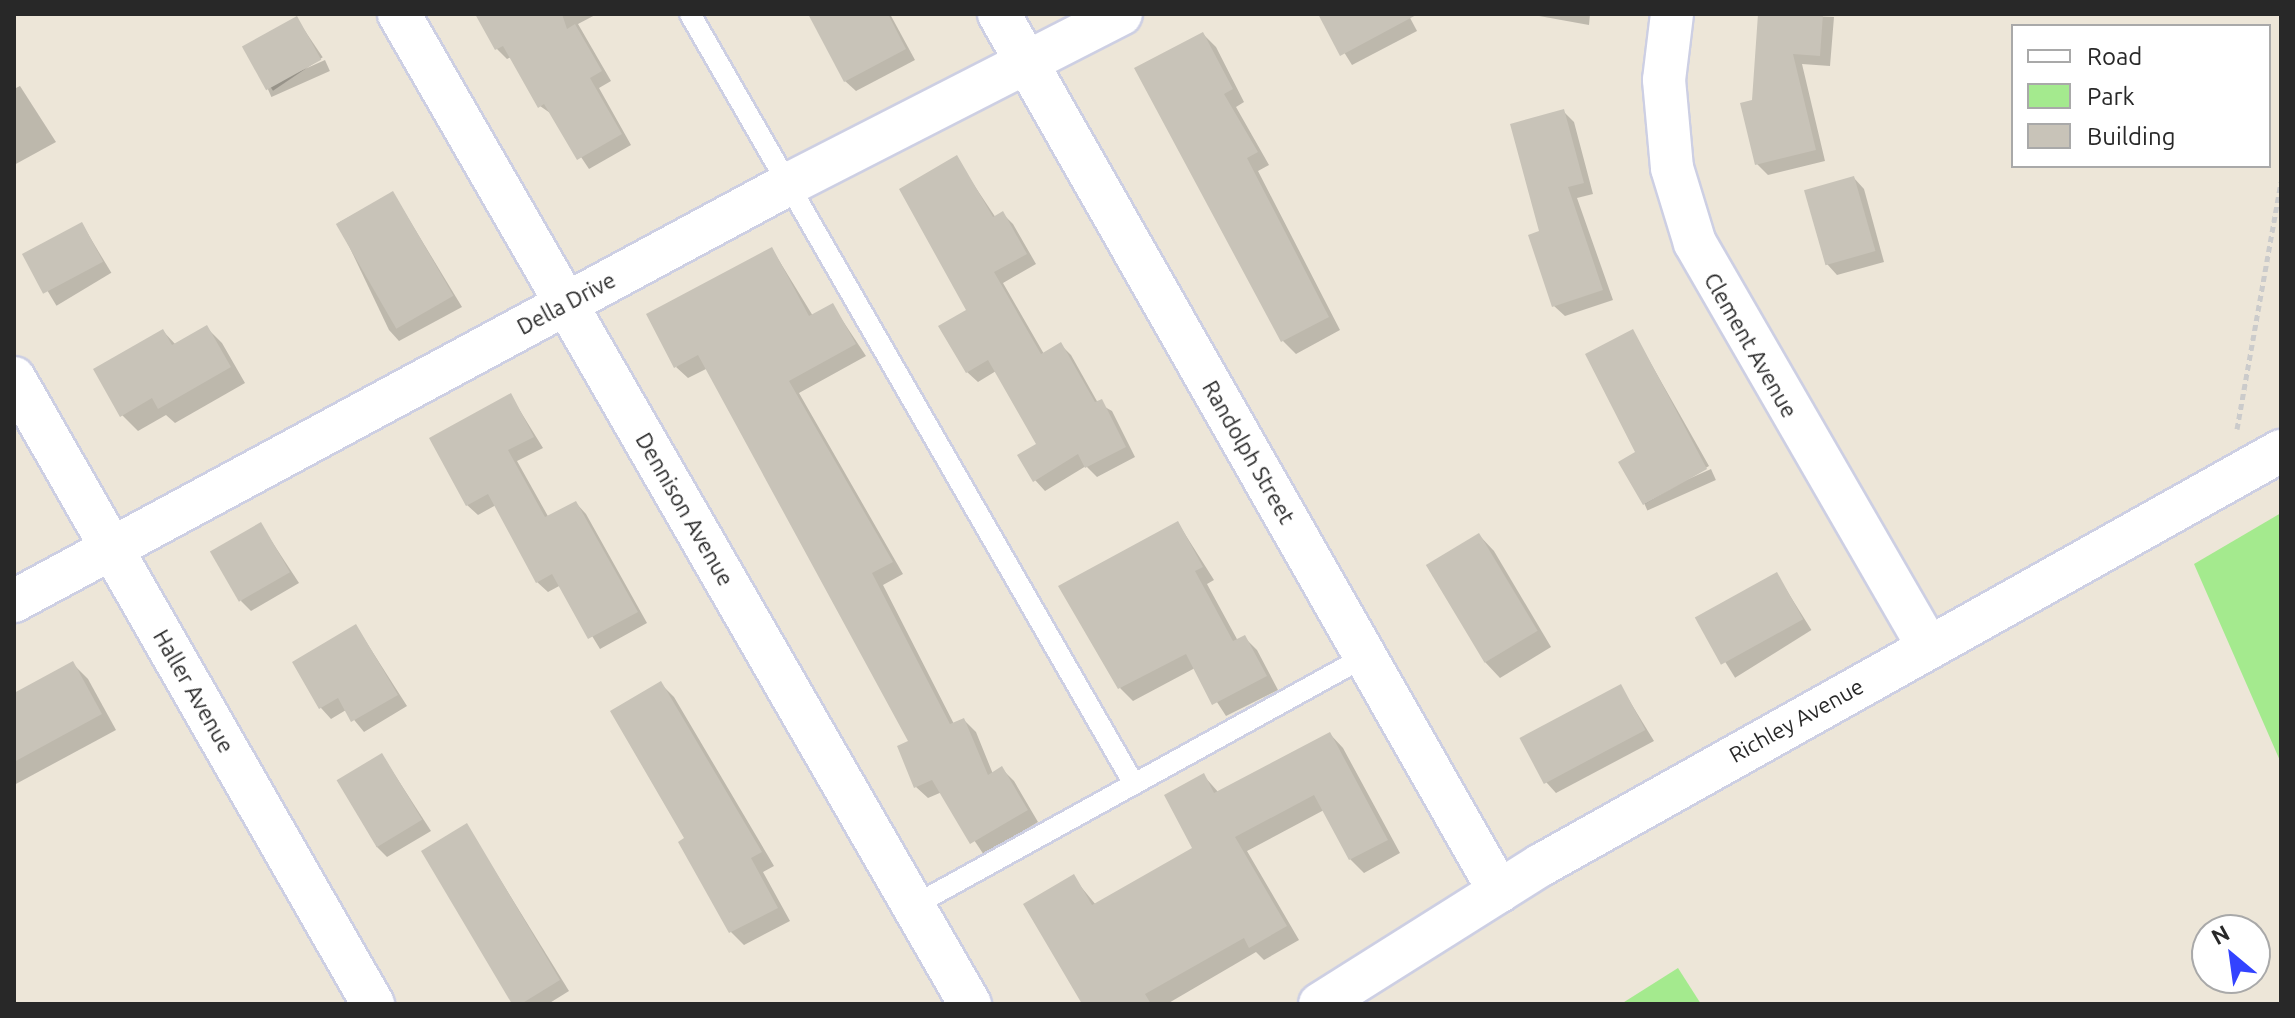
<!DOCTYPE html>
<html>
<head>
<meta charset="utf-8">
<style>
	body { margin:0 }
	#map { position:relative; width:2295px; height:1018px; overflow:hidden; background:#ede6d8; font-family:Ubuntu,sans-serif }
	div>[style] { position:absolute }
	.green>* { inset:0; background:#a4ea8e }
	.shadow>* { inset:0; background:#0003; transform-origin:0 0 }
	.building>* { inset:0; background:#c8c3b8; transform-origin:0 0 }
	.path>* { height:5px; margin-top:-2.5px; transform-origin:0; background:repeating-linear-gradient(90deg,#cbcbcb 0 6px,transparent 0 10px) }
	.roads { filter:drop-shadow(2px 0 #cdcfe3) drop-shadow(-2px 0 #cdcfe3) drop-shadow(0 2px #cdcfe3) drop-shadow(0 -2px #cdcfe3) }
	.service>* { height:20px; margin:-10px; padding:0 10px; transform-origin:10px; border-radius:10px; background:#fff }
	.minor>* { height:42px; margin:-21px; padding:0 21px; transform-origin:21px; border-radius:21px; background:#fff }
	span { translate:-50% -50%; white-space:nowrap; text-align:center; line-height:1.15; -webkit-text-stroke:6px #fff; paint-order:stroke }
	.street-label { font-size:22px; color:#282828 }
	.frame { position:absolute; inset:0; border:16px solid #282828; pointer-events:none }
	.legend { position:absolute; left:2011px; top:24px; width:260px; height:144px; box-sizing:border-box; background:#fff; border:2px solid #a9a9a9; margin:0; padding:10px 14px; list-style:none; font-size:24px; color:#282828 }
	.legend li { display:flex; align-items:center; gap:16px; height:40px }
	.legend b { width:40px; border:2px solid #a9a9a9 }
	.north { position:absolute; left:2191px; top:914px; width:80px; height:80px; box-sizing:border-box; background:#fff; border:2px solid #a9a9a9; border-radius:50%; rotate:331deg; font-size:22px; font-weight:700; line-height:32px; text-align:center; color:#282828 }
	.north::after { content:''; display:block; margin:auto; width:28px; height:36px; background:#3343ff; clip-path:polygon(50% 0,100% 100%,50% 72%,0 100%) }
</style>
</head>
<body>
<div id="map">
	<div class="green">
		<div style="clip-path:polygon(2281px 513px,2281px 763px,2194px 564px)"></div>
		<div style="clip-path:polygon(1678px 968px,1701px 1004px,1621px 1004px)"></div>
	</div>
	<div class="shadow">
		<div style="clip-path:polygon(478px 14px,597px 14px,578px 24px,611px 81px,599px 88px,631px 145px,589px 169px,553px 115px,540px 106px,511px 57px,507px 59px,497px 49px)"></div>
		<div style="clip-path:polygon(829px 14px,890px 14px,915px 60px,856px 91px,845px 81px)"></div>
		<div style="clip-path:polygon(1320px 14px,1408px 14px,1417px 31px,1352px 65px)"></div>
		<div style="clip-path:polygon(1528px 14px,1590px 14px,1589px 25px)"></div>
		<div style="clip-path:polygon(1760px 14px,1834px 17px,1830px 66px,1802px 64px,1825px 161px,1768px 175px,1757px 164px,1754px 102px)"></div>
		<div style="left:297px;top:19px;width:46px;height:60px;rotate:56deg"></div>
		<div style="clip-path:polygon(1203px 34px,1216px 47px,1244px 102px,1236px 107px,1269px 165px,1258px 171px,1340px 330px,1296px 354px,1283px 341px)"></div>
		<div style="left:325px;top:60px;width:12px;height:64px;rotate:66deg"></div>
		<div style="clip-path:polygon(20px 86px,56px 142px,14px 165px,14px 89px)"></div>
		<div style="clip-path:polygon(1564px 112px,1574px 122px,1593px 194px,1577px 198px,1613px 300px,1565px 316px,1554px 306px,1541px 232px)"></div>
		<div style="clip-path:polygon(956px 158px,996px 218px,1003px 214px,1013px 224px,1036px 264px,1003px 283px,1044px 354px,1061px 345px,1071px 355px,1098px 403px,1112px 411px,1135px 457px,1097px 477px,1086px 466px,1045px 491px,1035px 480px,1038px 445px,996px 371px,978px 382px,967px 372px,969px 311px)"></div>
		<div style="clip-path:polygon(1854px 178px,1864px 189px,1884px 262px,1837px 275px,1827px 264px)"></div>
		<div style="clip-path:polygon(393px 193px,462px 307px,399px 341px,389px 330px,338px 223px)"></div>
		<div style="left:82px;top:224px;width:57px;height:64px;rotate:59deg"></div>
		<div style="clip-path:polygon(772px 249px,813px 316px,833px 306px,866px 356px,799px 393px,903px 574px,883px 585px,954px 724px,964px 720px,976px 732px,993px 774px,1002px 769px,1014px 781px,1038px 822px,984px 855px,942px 792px,928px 798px,916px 787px,910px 742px,708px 368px,688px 378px,676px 367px)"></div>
		<div style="clip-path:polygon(207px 328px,222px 343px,245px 383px,175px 423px,166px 415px,138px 431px,122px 415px,163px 331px,176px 345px)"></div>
		<div style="clip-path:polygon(1633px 332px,1709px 466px,1645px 504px,1621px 462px,1637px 453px)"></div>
		<div style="clip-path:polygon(511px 396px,543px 448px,517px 461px,549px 518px,576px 503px,586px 514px,647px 623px,600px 649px,561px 585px,548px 592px,537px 582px,496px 505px,478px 515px,467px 505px)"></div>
		<div style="left:1711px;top:469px;width:12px;height:75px;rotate:66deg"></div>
		<div style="clip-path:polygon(1178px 523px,1214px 580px,1207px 584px,1238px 641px,1245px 638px,1257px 650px,1278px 690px,1226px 716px,1195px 668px,1133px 701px,1120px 688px)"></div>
		<div style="clip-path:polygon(261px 525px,299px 583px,251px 611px,241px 601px)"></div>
		<div style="clip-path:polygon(1479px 535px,1494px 551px,1551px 647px,1500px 678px,1485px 662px,1428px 565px)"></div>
		<div style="left:1777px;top:575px;width:65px;height:90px;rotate:58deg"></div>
		<div style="clip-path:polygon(356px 626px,407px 706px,364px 732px,346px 710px,331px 719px,321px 708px,294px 663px)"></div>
		<div style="clip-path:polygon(73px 664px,88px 679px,116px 730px,14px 785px,14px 696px)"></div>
		<div style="clip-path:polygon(660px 683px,674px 697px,774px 866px,763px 872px,790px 921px,744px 945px,731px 932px,687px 839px)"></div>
		<div style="clip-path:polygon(1621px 687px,1654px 741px,1556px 793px,1546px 782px)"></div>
		<div style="clip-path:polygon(1330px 734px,1343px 748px,1400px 853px,1364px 873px,1350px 859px,1324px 810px,1247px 851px,1299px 940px,1264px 960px,1256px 952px,1167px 1004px,1084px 1004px,1073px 877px,1096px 905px,1195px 849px,1204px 776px,1219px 793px)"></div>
		<div style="clip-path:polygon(382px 755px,431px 831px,387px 857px,376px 846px)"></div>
		<div style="clip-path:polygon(467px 826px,569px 991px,548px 1004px,514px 1004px)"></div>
	</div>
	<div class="building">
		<div style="clip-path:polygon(475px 14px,562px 14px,567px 29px,575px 24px,602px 71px,590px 78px,622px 134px,577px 160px,544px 104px,538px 108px,503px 46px,495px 50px)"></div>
		<div style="clip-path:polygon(808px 14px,888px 14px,906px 49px,844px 82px)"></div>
		<div style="clip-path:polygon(1318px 14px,1418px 14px,1340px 56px)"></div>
		<div style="clip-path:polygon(1758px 14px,1823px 14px,1820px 56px,1793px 54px,1816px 150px,1755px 165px,1740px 103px,1752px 100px)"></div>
		<div style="left:297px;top:16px;width:50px;height:63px;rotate:61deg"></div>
		<div style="clip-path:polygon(1203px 32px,1233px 89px,1224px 94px,1258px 152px,1247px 158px,1329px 317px,1281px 342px,1134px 68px)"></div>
		<div style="clip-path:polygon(1564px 109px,1584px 183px,1568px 187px,1603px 290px,1552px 307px,1528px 235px,1539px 231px,1510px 124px)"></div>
		<div style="clip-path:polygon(957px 155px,993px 217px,1003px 211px,1027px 254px,994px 272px,1041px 354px,1061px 342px,1095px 402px,1102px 399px,1126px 447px,1085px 468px,1078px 454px,1033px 482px,1017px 455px,1036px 444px,988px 360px,966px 373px,938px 326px,966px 310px,899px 189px)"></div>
		<div style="left:1854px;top:176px;width:78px;height:52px;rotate:74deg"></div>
		<div style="left:393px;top:191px;width:121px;height:66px;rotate:60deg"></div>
		<div style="left:82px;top:222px;width:45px;height:68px;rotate:62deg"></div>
		<div style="clip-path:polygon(772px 247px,809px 316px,833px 303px,856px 344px,789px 381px,893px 562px,872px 573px,950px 724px,964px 718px,988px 775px,1002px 766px,1028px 810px,970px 844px,932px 780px,914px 788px,897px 746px,908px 741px,698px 355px,674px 368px,646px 314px)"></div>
		<div style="clip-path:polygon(207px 325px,231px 367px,158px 409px,152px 398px,120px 417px,93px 369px,163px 329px,172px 345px)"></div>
		<div style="clip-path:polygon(1633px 329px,1707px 469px,1643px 505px,1618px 462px,1635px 452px,1585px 354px)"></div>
		<div style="clip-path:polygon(511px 393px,534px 437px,508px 450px,545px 517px,576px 501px,638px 612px,588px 639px,552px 574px,536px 583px,488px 494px,466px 506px,429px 438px)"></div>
		<div style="clip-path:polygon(1178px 521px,1203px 567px,1195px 571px,1233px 641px,1245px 635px,1267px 676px,1212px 705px,1186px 654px,1118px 689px,1058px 586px)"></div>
		<div style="left:261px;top:522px;width:58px;height:59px;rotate:60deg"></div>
		<div style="left:1479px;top:533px;width:114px;height:62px;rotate:59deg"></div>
		<div style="left:1777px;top:572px;width:54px;height:94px;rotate:61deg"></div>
		<div style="clip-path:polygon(356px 624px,398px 695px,351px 722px,338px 698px,319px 709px,292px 662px)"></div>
		<div style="clip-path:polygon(73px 661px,102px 714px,14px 762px,14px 693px)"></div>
		<div style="clip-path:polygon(661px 681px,762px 852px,751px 858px,778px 908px,729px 933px,678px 842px,684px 838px,610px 711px)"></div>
		<div style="left:1621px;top:684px;width:52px;height:115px;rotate:62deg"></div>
		<div style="clip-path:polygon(1330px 732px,1388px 840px,1349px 860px,1314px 795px,1235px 837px,1287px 926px,1249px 948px,1244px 938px,1145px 994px,1151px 1004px,1082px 1004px,1023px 904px,1074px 874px,1092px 905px,1192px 848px,1164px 795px,1204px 773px,1214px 793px)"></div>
		<div style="left:382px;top:753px;width:78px;height:53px;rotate:59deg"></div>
		<div style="clip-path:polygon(467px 823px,560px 980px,521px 1004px,512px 1004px,421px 851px)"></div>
	</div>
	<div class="path">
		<div style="left:2237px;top:429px;width:251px;rotate:-79.9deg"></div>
	</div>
	<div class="roads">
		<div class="service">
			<div style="left:690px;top:14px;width:889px;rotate:60.03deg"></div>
			<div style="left:913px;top:906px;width:517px;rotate:-28.89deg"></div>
		</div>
		<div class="minor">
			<div style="left:399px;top:14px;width:1143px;rotate:60.03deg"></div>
			<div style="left:999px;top:14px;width:1010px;rotate:60.31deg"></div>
			<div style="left:1672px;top:14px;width:66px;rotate:96.9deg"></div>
			<div style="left:1664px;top:80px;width:88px;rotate:84.8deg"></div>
			<div style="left:1672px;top:168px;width:78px;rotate:73deg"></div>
			<div style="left:1695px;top:243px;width:466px;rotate:60deg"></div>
			<div style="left:14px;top:378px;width:722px;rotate:60.17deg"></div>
			<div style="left:14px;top:601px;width:878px;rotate:-28.29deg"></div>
			<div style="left:787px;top:185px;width:375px;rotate:-27.1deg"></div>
			<div style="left:1320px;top:1004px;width:261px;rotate:-32.2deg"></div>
			<div style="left:1541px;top:865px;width:848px;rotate:-29.23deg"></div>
		</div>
	</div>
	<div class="street-label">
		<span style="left:566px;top:303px;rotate:-28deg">Della Drive</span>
		<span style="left:1751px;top:345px;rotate:60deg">Clement Avenue</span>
		<span style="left:1249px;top:452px;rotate:60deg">Randolph Street</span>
		<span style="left:685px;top:509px;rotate:60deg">Dennison Avenue</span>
		<span style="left:194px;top:691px;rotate:60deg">Haller Avenue</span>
		<span style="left:1796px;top:720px;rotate:-29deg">Richley Avenue</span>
	</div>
	<div class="frame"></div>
	<ul class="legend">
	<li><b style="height:10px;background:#fff"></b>Road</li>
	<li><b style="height:22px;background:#a4ea8e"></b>Park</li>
	<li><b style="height:22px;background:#c8c3b8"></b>Building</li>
	</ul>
	<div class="north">N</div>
</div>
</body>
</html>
